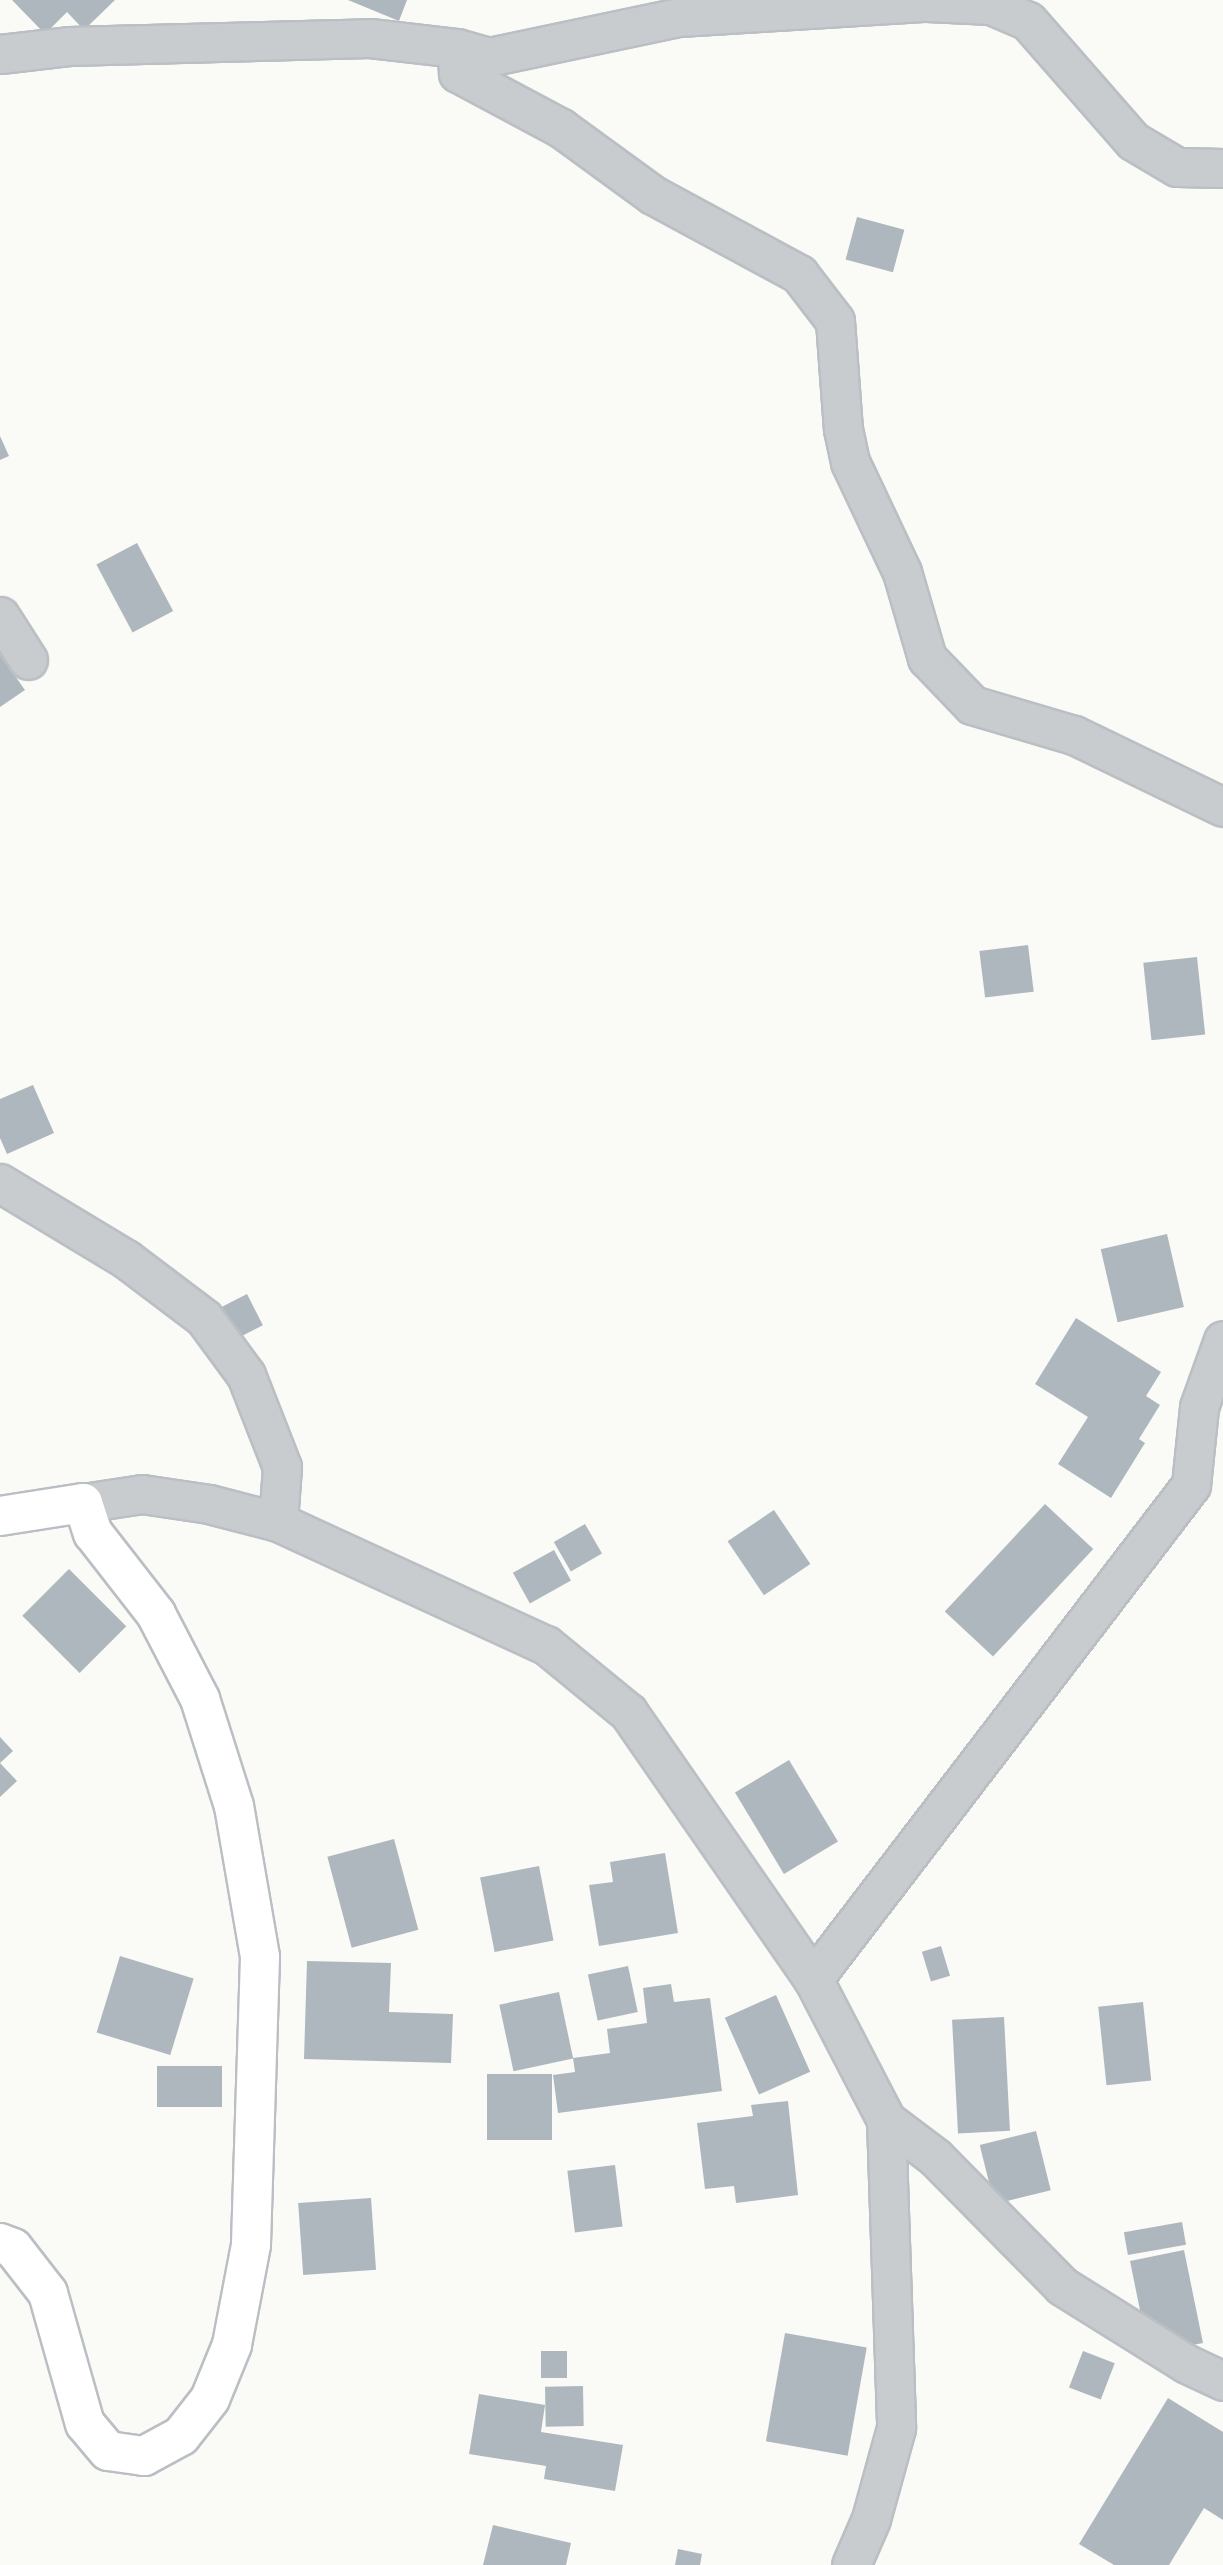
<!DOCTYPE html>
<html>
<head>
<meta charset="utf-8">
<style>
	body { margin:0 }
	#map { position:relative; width:1223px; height:2565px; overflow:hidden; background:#fafaf7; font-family:Raleway,sans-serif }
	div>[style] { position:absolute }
	.building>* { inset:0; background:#aeb7bd; transform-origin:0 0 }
	.roads { filter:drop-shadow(2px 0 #babfc4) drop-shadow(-2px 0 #babfc4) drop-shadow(0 2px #babfc4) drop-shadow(0 -2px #babfc4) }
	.street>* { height:37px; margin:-18.5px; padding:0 18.5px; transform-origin:18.5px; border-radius:18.5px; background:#c8cccf }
	.secondary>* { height:38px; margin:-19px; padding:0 19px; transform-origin:19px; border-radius:19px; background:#fff }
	span { translate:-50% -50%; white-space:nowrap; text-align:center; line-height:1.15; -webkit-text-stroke:7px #fff; paint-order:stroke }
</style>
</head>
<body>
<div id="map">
	<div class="building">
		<div style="clip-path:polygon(12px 0,115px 0,84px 30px,67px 12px,45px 34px)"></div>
		<div style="clip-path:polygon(348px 0,407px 0,399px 21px)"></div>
		<div style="left:857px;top:217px;width:49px;height:44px;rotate:15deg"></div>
		<div style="clip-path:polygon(0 436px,9px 456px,0 460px)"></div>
		<div style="left:137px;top:543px;width:77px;height:46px;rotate:62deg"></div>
		<div style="clip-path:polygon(0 655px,25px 690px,0 707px)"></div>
		<div style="left:1028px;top:945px;width:47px;height:49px;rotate:83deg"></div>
		<div style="left:1197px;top:957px;width:78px;height:54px;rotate:84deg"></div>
		<div style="clip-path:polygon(33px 1085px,54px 1133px,7px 1154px,0 1138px,0 1099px)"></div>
		<div style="left:1167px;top:1234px;width:75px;height:68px;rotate:77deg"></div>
		<div style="left:247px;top:1294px;width:35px;height:28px;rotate:63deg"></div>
		<div style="clip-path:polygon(1076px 1318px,1161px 1372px,1146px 1396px,1160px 1405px,1139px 1439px,1145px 1443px,1111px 1498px,1058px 1464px,1088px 1417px,1035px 1384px)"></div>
		<div style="left:1045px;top:1504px;width:66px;height:147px;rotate:43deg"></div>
		<div style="left:774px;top:1510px;width:65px;height:56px;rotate:56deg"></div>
		<div style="left:585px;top:1524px;width:34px;height:36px;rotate:60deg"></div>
		<div style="left:554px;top:1550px;width:35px;height:47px;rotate:61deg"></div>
		<div style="left:69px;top:1569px;width:81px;height:66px;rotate:45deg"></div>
		<div style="clip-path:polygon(0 1737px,13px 1751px,0 1763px)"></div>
		<div style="left:789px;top:1760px;width:95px;height:63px;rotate:59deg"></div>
		<div style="clip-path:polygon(0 1763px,17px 1781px,0 1797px)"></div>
		<div style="left:394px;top:1839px;width:94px;height:69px;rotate:75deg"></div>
		<div style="clip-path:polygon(665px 1853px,678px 1933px,599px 1946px,589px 1885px,613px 1882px,610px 1862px)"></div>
		<div style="left:539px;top:1866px;width:76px;height:60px;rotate:79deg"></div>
		<div style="left:941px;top:1946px;width:31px;height:20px;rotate:73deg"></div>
		<div style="left:120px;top:1956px;width:77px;height:80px;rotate:17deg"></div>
		<div style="clip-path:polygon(307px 1961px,391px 1963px,389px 2012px,453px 2014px,451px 2063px,304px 2059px)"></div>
		<div style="left:628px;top:1966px;width:47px;height:41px;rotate:78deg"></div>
		<div style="clip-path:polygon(671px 1984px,674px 2002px,710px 1998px,722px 2091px,558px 2113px,553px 2075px,575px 2072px,573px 2058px,610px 2053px,607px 2029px,647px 2023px,643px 1988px)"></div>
		<div style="left:559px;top:1992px;width:68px;height:61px;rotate:78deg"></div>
		<div style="left:776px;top:1995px;width:84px;height:56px;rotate:66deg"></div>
		<div style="left:1143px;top:2002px;width:79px;height:45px;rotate:84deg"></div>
		<div style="left:1004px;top:2017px;width:114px;height:52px;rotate:87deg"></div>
		<div style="left:157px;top:2066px;width:65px;height:41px"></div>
		<div style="left:552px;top:2074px;width:66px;height:65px;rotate:90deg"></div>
		<div style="clip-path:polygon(788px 2101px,798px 2195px,736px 2203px,734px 2186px,705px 2189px,697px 2123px,753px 2116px,751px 2105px)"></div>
		<div style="left:1036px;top:2131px;width:61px;height:58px;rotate:76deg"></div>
		<div style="left:615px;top:2165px;width:62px;height:48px;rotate:83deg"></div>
		<div style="left:371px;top:2198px;width:72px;height:73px;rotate:86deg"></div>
		<div style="left:1182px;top:2222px;width:23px;height:59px;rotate:80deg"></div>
		<div style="clip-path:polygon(1184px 2250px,1203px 2343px,1171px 2349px,1166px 2326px,1144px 2330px,1130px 2261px)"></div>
		<div style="left:785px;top:2333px;width:83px;height:110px;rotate:10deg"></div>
		<div style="left:541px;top:2351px;width:26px;height:27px"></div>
		<div style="left:1083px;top:2351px;width:34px;height:39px;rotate:21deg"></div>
		<div style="left:583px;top:2386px;width:40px;height:38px;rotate:89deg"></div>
		<div style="clip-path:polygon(479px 2394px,545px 2405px,541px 2432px,623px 2445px,615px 2491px,544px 2479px,546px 2466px,469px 2454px)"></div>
		<div style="clip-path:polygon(1168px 2398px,1223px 2432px,1223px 2520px,1204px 2508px,1169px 2565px,1114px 2565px,1079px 2544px)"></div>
		<div style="clip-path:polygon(493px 2525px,571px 2543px,566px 2565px,483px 2565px)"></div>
		<div style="clip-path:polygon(678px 2549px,702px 2554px,700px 2565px,675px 2565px)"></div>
	</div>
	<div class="roads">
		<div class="street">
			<div style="left:457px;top:48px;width:25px;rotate:88deg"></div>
			<div style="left:458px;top:73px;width:117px;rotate:28.1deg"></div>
			<div style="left:561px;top:128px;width:114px;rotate:36.1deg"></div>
			<div style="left:653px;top:195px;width:166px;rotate:28.4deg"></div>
			<div style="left:799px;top:274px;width:59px;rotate:52.5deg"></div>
			<div style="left:835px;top:321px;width:108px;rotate:85.8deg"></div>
			<div style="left:843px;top:429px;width:34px;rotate:78deg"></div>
			<div style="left:850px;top:462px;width:122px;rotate:64.7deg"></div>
			<div style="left:902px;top:572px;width:90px;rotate:73.8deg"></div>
			<div style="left:927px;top:658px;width:65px;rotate:46.2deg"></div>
			<div style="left:972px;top:705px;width:106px;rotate:16.4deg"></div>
			<div style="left:1074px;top:735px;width:165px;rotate:25.8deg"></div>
			<div style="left:0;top:54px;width:69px;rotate:-6.6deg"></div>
			<div style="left:69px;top:46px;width:301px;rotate:-1.5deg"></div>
			<div style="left:370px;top:38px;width:88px;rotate:6.6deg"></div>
			<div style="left:457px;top:48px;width:33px;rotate:16deg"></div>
			<div style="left:489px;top:57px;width:194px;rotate:-11.9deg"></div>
			<div style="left:679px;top:17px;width:248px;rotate:-3.5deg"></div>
			<div style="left:927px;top:2px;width:64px;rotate:2.7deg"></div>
			<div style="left:991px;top:5px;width:40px;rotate:23.4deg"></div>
			<div style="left:1028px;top:21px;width:159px;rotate:48.8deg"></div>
			<div style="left:1133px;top:141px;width:51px;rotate:30.6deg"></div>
			<div style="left:1177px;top:167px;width:46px;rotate:1.2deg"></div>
			<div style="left:0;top:616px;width:52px;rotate:57.5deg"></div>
			<div style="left:0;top:1183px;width:147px;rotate:31.1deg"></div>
			<div style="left:126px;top:1259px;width:98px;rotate:37.1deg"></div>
			<div style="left:204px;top:1318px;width:71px;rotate:53.6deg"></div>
			<div style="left:246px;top:1375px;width:99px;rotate:68.6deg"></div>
			<div style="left:282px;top:1467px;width:55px;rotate:94.2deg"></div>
			<div style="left:83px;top:1503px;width:60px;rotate:-8.7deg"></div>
			<div style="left:142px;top:1494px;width:68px;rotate:8.5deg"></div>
			<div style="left:209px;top:1504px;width:71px;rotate:14.6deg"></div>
			<div style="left:278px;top:1522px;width:295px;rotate:24.7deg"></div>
			<div style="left:546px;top:1645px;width:106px;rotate:39.3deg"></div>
			<div style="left:628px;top:1712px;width:325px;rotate:55.3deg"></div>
			<div style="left:813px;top:1979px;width:159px;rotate:62.6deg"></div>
			<div style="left:886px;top:2120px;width:308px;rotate:88.1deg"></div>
			<div style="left:896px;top:2428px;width:94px;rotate:105.4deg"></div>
			<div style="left:871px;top:2519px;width:50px;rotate:113.5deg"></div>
			<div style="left:813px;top:1979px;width:622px;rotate:-52.58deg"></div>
			<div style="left:1191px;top:1485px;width:78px;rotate:-84.1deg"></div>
			<div style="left:1199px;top:1407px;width:71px;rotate:-70.3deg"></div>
			<div style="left:886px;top:2120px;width:61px;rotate:37.1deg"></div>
			<div style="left:935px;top:2157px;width:181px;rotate:45.4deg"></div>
			<div style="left:1062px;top:2286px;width:147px;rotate:32deg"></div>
			<div style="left:1187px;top:2364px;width:40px;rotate:25deg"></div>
		</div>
		<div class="secondary">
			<div style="left:0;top:1516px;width:84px;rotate:-8.9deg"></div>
			<div style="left:83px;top:1503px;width:32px;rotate:72deg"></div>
			<div style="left:93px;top:1533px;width:103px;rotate:52.1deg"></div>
			<div style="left:156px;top:1614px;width:96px;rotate:62.6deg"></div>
			<div style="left:200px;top:1699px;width:112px;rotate:72.4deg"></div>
			<div style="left:234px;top:1806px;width:153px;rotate:80.2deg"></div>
			<div style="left:260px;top:1957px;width:288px;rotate:91.8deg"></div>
			<div style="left:251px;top:2245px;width:102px;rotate:100.8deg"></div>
			<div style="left:232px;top:2345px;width:58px;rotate:112.2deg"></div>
			<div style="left:210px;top:2399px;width:47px;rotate:128.1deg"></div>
			<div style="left:181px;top:2436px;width:42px;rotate:151.6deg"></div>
			<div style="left:144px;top:2456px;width:36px;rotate:-172deg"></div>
			<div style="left:108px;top:2451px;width:35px;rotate:-130deg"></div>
			<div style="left:85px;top:2424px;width:136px;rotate:-105.8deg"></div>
			<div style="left:48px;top:2293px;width:57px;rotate:-127.9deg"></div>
			<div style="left:13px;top:2248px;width:14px;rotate:-159deg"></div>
		</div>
	</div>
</div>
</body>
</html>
